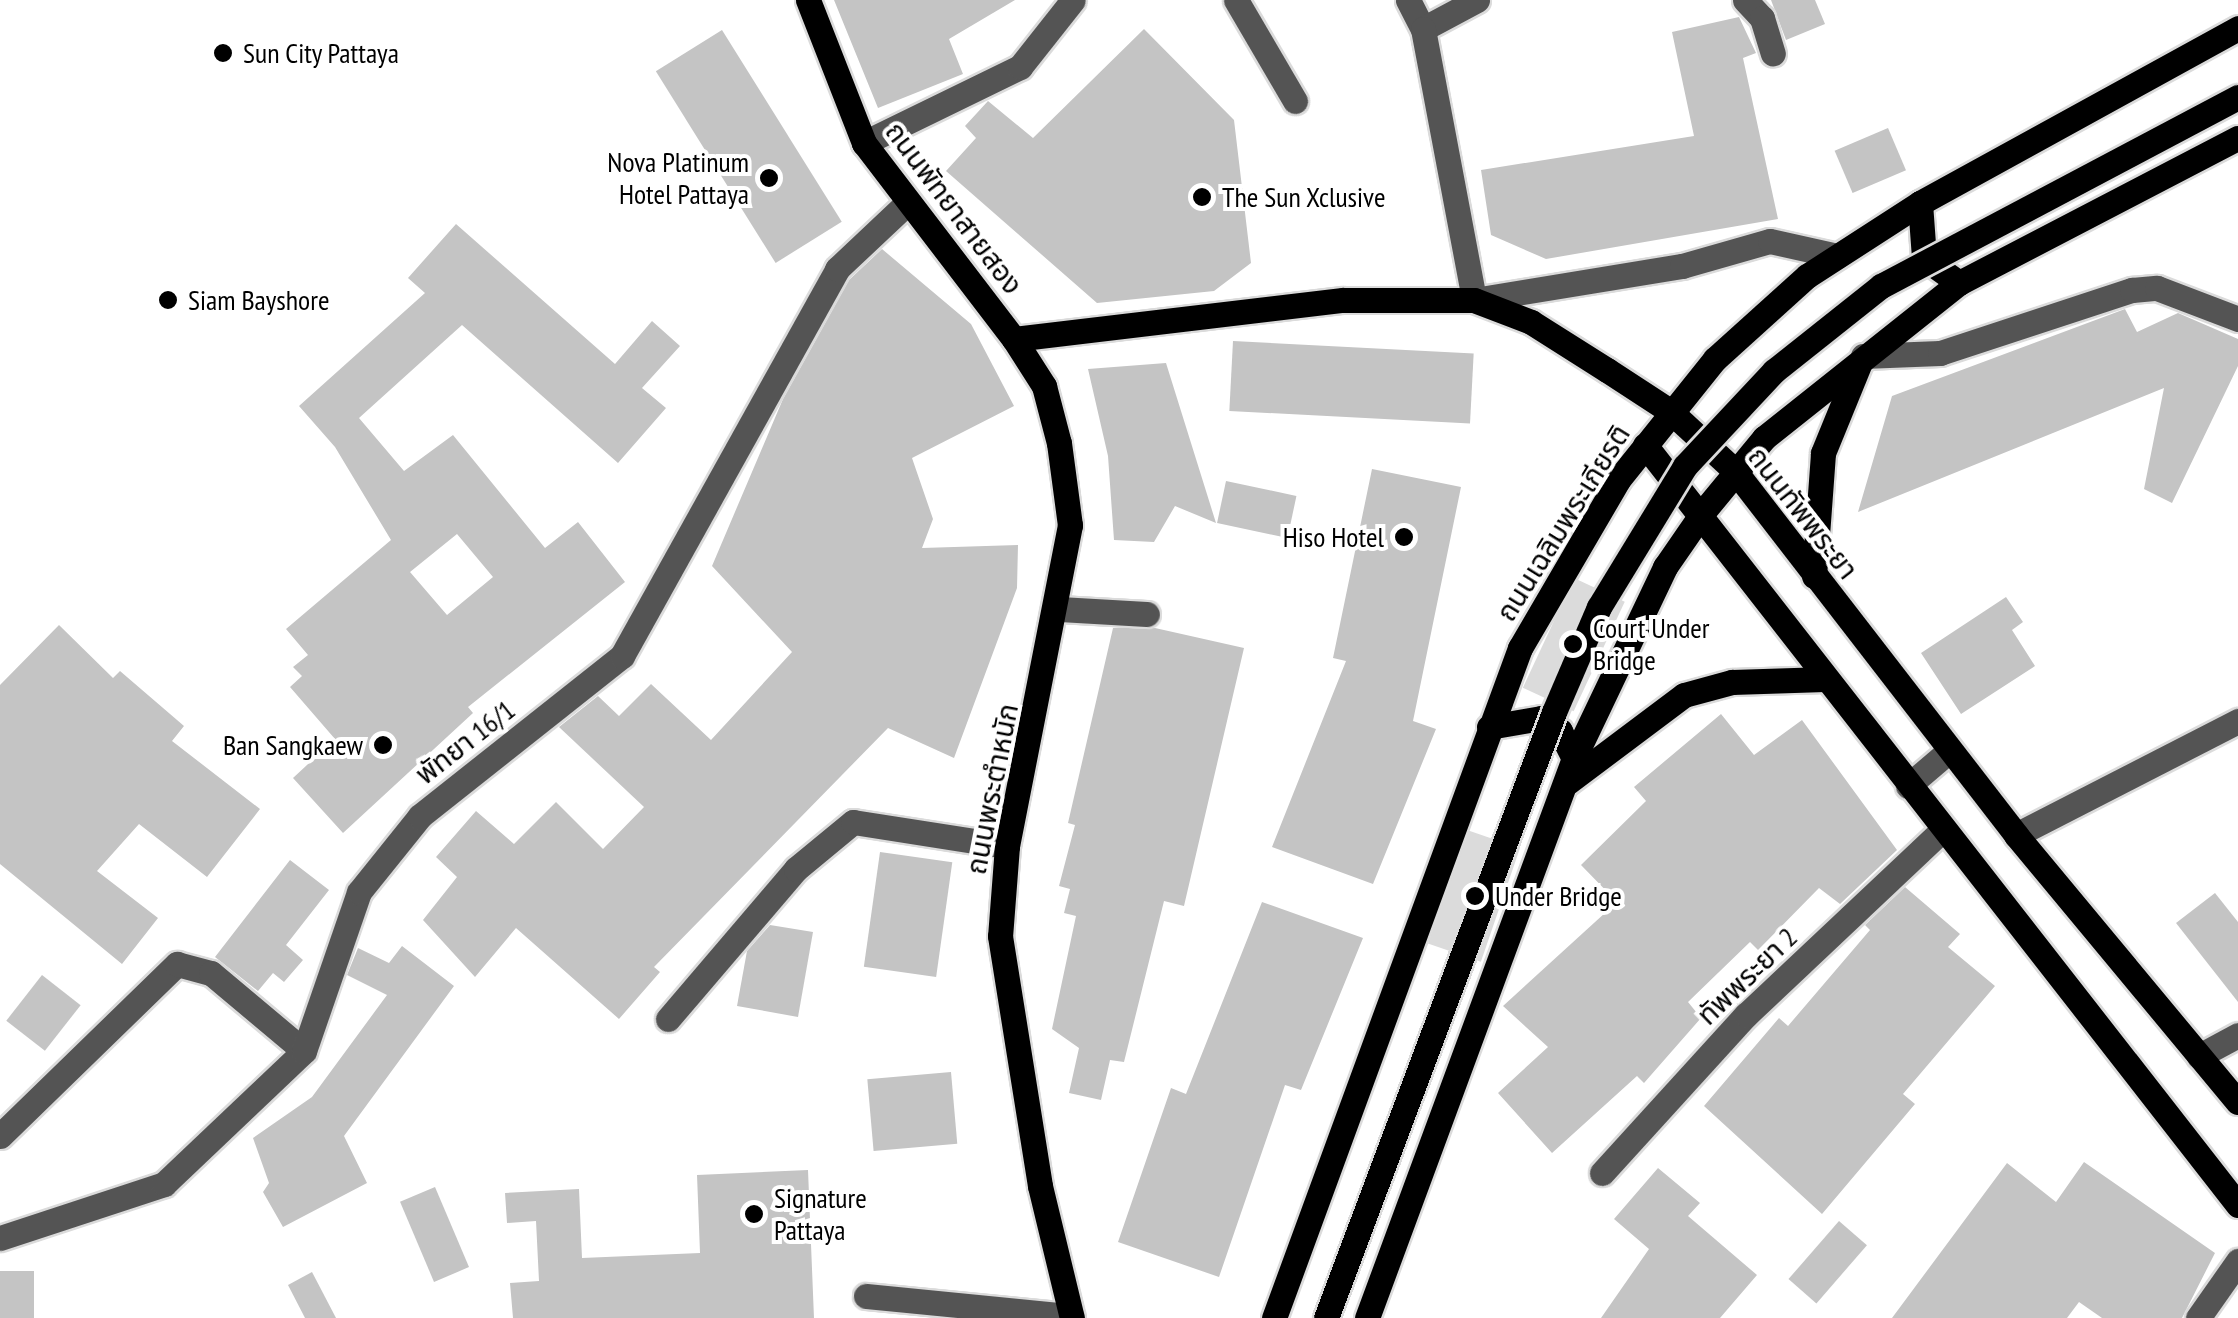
<!DOCTYPE html>
<html>
<head>
<meta charset="utf-8">
<style>
	body { margin:0 }
	#map { position:relative; width:2238px; height:1318px; overflow:hidden; background:#fff; font-family:"PT Sans Narrow","Noto Sans Thai",sans-serif }
	div>[style] { position:absolute }
	.green>* { inset:0; background:#dbdbdb; transform-origin:0 0 }
	.building>* { inset:0; background:#c4c4c4; transform-origin:0 0 }
	.roads { filter:drop-shadow(2px 0 #dbdbdb) drop-shadow(-2px 0 #dbdbdb) drop-shadow(0 2px #dbdbdb) drop-shadow(0 -2px #dbdbdb) }
	.minor>* { height:25px; margin:-12.5px; padding:0 12.5px; transform-origin:12.5px; border-radius:12.5px; background:#545454 }
	.major>* { height:25px; margin:-12.5px; padding:0 12.5px; transform-origin:12.5px; border-radius:12.5px; background:#000 }
	.bridges { filter:drop-shadow(2px 0 #dbdbdb) drop-shadow(-2px 0 #dbdbdb) drop-shadow(0 2px #dbdbdb) drop-shadow(0 -2px #dbdbdb) }
	.major-bridge>* { height:25px; margin:-12.5px; padding:0 12.5px; transform-origin:12.5px; border-radius:12.5px; background:#000 }
	.dots>* { width:28px; height:28px; translate:-50% -50%; box-sizing:border-box; border:5px solid #fff; border-radius:50% }
	span { translate:-50% -50%; white-space:nowrap; text-align:center; line-height:1.15; -webkit-text-stroke:8px #fff; paint-order:stroke }
	.poi-label { font-size:28px; color:#000 }
	.left { translate:0 -50%; text-align:left }
	.right { translate:-100% -50%; text-align:right }
	.street-label { font-size:28px; color:#000 }
</style>
</head>
<body>
<div id="map">
	<div class="green">
		<div style="left:1574px;top:578px;width:56px;height:121px;rotate:25deg"></div>
		<div style="left:1467px;top:830px;width:56px;height:120px;rotate:19deg"></div>
	</div>
	<div class="building">
		<div style="clip-path:polygon(834px 0,1015px 0,949px 39px,963px 74px,878px 108px)"></div>
		<div style="clip-path:polygon(1771px 0,1815px 0,1825px 24px,1786px 40px)"></div>
		<div style="clip-path:polygon(1739px 17px,1756px 53px,1743px 58px,1778px 219px,1546px 259px,1491px 235px,1481px 170px,1694px 136px,1672px 32px)"></div>
		<div style="clip-path:polygon(1144px 29px,1234px 120px,1251px 263px,1214px 291px,1097px 303px,946px 171px,976px 138px,965px 126px,988px 101px,1033px 138px)"></div>
		<div style="left:722px;top:30px;width:226px;height:78px;rotate:58deg"></div>
		<div style="left:1888px;top:128px;width:46px;height:58px;rotate:67deg"></div>
		<div style="clip-path:polygon(evenodd,456px 224px,615px 364px,652px 321px,680px 346px,642px 388px,666px 408px,618px 463px,462px 325px,359px 418px,404px 471px,453px 435px,545px 548px,578px 522px,625px 582px,468px 707px,473px 713px,343px 833px,293px 778px,335px 739px,290px 687px,302px 676px,293px 667px,308px 655px,286px 629px,391px 540px,335px 447px,299px 406px,425px 293px,408px 278px,456px 224px,457px 534px,493px 577px,447px 615px,410px 572px,457px 534px)"></div>
		<div style="clip-path:polygon(882px 249px,971px 324px,1014px 406px,912px 458px,933px 519px,922px 548px,1018px 545px,1017px 588px,954px 758px,888px 728px,654px 967px,660px 972px,619px 1019px,516px 928px,475px 977px,423px 920px,457px 877px,436px 857px,476px 811px,514px 844px,556px 802px,603px 849px,644px 807px,559px 727px,598px 696px,619px 716px,651px 684px,711px 740px,792px 652px,712px 566px,783px 399px,849px 280px)"></div>
		<div style="clip-path:polygon(2125px 309px,2137px 332px,2178px 313px,2238px 339px,2238px 366px,2172px 503px,2144px 489px,2164px 388px,1858px 512px,1892px 396px)"></div>
		<div style="left:1233px;top:341px;width:241px;height:70px;rotate:3deg"></div>
		<div style="clip-path:polygon(1166px 363px,1216px 523px,1175px 506px,1154px 542px,1114px 540px,1108px 456px,1088px 369px)"></div>
		<div style="clip-path:polygon(1372px 469px,1461px 487px,1413px 721px,1436px 729px,1373px 884px,1272px 847px,1346px 661px,1333px 658px)"></div>
		<div style="left:1226px;top:481px;width:72px;height:43px;rotate:12deg"></div>
		<div style="clip-path:polygon(2006px 597px,2023px 622px,2012px 630px,2035px 666px,1961px 714px,1921px 653px)"></div>
		<div style="clip-path:polygon(59px 625px,113px 678px,120px 671px,184px 726px,172px 741px,260px 809px,207px 877px,139px 824px,97px 871px,158px 918px,122px 964px,0 864px,0 685px)"></div>
		<div style="clip-path:polygon(1113px 628px,1155px 628px,1244px 648px,1184px 906px,1164px 901px,1124px 1062px,1110px 1060px,1101px 1100px,1069px 1093px,1079px 1048px,1052px 1029px,1076px 916px,1064px 913px,1070px 889px,1059px 886px,1075px 825px,1068px 823px)"></div>
		<div style="clip-path:polygon(1721px 714px,1754px 755px,1802px 720px,1897px 850px,1840px 904px,1819px 888px,1758px 950px,1750px 942px,1688px 1002px,1701px 1018px,1644px 1083px,1637px 1076px,1552px 1153px,1498px 1093px,1548px 1047px,1503px 1006px,1617px 902px,1581px 865px,1646px 801px,1634px 787px)"></div>
		<div style="left:880px;top:852px;width:73px;height:116px;rotate:8deg"></div>
		<div style="clip-path:polygon(290px 860px,329px 890px,286px 945px,303px 960px,284px 982px,273px 973px,258px 991px,215px 957px)"></div>
		<div style="clip-path:polygon(1905px 887px,1960px 934px,1948px 947px,1995px 986px,1903px 1094px,1915px 1104px,1822px 1214px,1704px 1106px,1779px 1018px,1788px 1026px,1870px 930px,1865px 925px)"></div>
		<div style="clip-path:polygon(2215px 893px,2238px 922px,2238px 1002px,2176px 923px)"></div>
		<div style="clip-path:polygon(1262px 902px,1363px 938px,1301px 1090px,1285px 1085px,1219px 1277px,1118px 1242px,1171px 1088px,1186px 1094px)"></div>
		<div style="clip-path:polygon(770px 925px,813px 932px,798px 1017px,737px 1006px,747px 951px)"></div>
		<div style="clip-path:polygon(402px 946px,454px 986px,344px 1136px,367px 1183px,283px 1227px,263px 1192px,269px 1183px,253px 1138px,312px 1097px,387px 995px,347px 975px,358px 948px,389px 963px)"></div>
		<div style="left:42px;top:975px;width:49px;height:58px;rotate:38deg"></div>
		<div style="left:951px;top:1072px;width:72px;height:84px;rotate:85deg"></div>
		<div style="clip-path:polygon(2084px 1162px,2215px 1253px,2182px 1318px,2102px 1318px,2079px 1302px,2067px 1318px,1892px 1318px,2007px 1163px,2056px 1202px)"></div>
		<div style="clip-path:polygon(1658px 1168px,1700px 1203px,1688px 1216px,1757px 1275px,1720px 1318px,1601px 1318px,1649px 1249px,1614px 1219px)"></div>
		<div style="clip-path:polygon(808px 1170px,814px 1318px,513px 1318px,510px 1283px,539px 1281px,536px 1221px,507px 1223px,505px 1193px,579px 1189px,582px 1258px,700px 1253px,697px 1175px)"></div>
		<div style="left:435px;top:1187px;width:87px;height:38px;rotate:67deg"></div>
		<div style="left:1839px;top:1221px;width:37px;height:77px;rotate:41deg"></div>
		<div style="left:0;top:1271px;width:34px;height:47px"></div>
		<div style="clip-path:polygon(312px 1272px,336px 1318px,305px 1318px,288px 1285px)"></div>
	</div>
	<div class="roads">
		<div class="minor">
			<div style="left:1236px;top:0;width:117px;rotate:59.7deg"></div>
			<div style="left:1408px;top:0;width:33px;rotate:63deg"></div>
			<div style="left:1477px;top:0;width:61px;rotate:151.8deg"></div>
			<div style="left:1423px;top:29px;width:276px;rotate:79.3deg"></div>
			<div style="left:1474px;top:300px;width:211px;rotate:-9.3deg"></div>
			<div style="left:1682px;top:266px;width:91px;rotate:-15.9deg"></div>
			<div style="left:1770px;top:241px;width:69px;rotate:12.6deg"></div>
			<div style="left:1745px;top:0;width:25px;rotate:47deg"></div>
			<div style="left:1762px;top:18px;width:37px;rotate:73deg"></div>
			<div style="left:864px;top:143px;width:174px;rotate:-26deg"></div>
			<div style="left:1020px;top:67px;width:85px;rotate:-51.7deg"></div>
			<div style="left:1863px;top:356px;width:77px;rotate:-2.2deg"></div>
			<div style="left:1940px;top:353px;width:202px;rotate:-18.2deg"></div>
			<div style="left:2132px;top:290px;width:25px;rotate:-5deg"></div>
			<div style="left:2157px;top:288px;width:87px;rotate:20.9deg"></div>
			<div style="left:1059px;top:609px;width:88px;rotate:3.3deg"></div>
			<div style="left:1908px;top:786px;width:54px;rotate:-40.5deg"></div>
			<div style="left:2016px;top:835px;width:250px;rotate:-27.2deg"></div>
			<div style="left:668px;top:1019px;width:197px;rotate:-49.5deg"></div>
			<div style="left:796px;top:869px;width:74px;rotate:-39.5deg"></div>
			<div style="left:853px;top:822px;width:156px;rotate:8.9deg"></div>
			<div style="left:2199px;top:1056px;width:44px;rotate:-28.3deg"></div>
			<div style="left:0;top:1136px;width:247px;rotate:-44.2deg"></div>
			<div style="left:177px;top:964px;width:35px;rotate:15deg"></div>
			<div style="left:211px;top:973px;width:121px;rotate:40deg"></div>
			<div style="left:1602px;top:1173px;width:214px;rotate:-47.7deg"></div>
			<div style="left:1746px;top:1015px;width:270px;rotate:-43.3deg"></div>
			<div style="left:0;top:1238px;width:173px;rotate:-18.2deg"></div>
			<div style="left:164px;top:1184px;width:193px;rotate:-43.5deg"></div>
			<div style="left:304px;top:1051px;width:168px;rotate:-70.9deg"></div>
			<div style="left:359px;top:892px;width:97px;rotate:-51.2deg"></div>
			<div style="left:420px;top:816px;width:258px;rotate:-38.4deg"></div>
			<div style="left:622px;top:656px;width:443px;rotate:-60.9deg"></div>
			<div style="left:837px;top:269px;width:95px;rotate:-43.3deg"></div>
			<div style="left:866px;top:1296px;width:206px;rotate:5.6deg"></div>
			<div style="left:2198px;top:1318px;width:70px;rotate:-54.9deg"></div>
		</div>
		<div class="major">
			<div style="left:808px;top:0;width:154px;rotate:68.6deg"></div>
			<div style="left:864px;top:143px;width:247px;rotate:52.6deg"></div>
			<div style="left:1014px;top:339px;width:56px;rotate:57.4deg"></div>
			<div style="left:1044px;top:386px;width:59px;rotate:75.3deg"></div>
			<div style="left:1059px;top:443px;width:83px;rotate:82.4deg"></div>
			<div style="left:1070px;top:525px;width:327px;rotate:101.1deg"></div>
			<div style="left:1007px;top:846px;width:90px;rotate:94.4deg"></div>
			<div style="left:1000px;top:936px;width:253px;rotate:80.9deg"></div>
			<div style="left:1040px;top:1186px;width:136px;rotate:76.4deg"></div>
			<div style="left:1920px;top:203px;width:55px;rotate:85.8deg"></div>
			<div style="left:1924px;top:258px;width:43px;rotate:35.5deg"></div>
			<div style="left:1014px;top:339px;width:331px;rotate:-6.8deg"></div>
			<div style="left:1343px;top:300px;width:131px"></div>
			<div style="left:1474px;top:300px;width:61px;rotate:21.1deg"></div>
			<div style="left:1531px;top:322px;width:90px;rotate:32.3deg"></div>
			<div style="left:1607px;top:370px;width:75px;rotate:33.1deg"></div>
			<div style="left:1670px;top:411px;width:88px;rotate:42.7deg"></div>
			<div style="left:1735px;top:471px;width:460px;rotate:52.3deg"></div>
			<div style="left:2016px;top:835px;width:347px;rotate:50.3deg"></div>
			<div style="left:1645px;top:445px;width:964px;rotate:52.04deg"></div>
			<div style="left:1814px;top:576px;width:123px;rotate:-85.8deg"></div>
			<div style="left:1823px;top:453px;width:95px;rotate:-67.8deg"></div>
			<div style="left:1489px;top:727px;width:53px;rotate:-9.8deg"></div>
			<div style="left:1541px;top:718px;width:23px;rotate:34deg"></div>
			<div style="left:1560px;top:731px;width:30px;rotate:63deg"></div>
			<div style="left:1568px;top:782px;width:145px;rotate:-36.9deg"></div>
			<div style="left:1684px;top:695px;width:50px;rotate:-15.2deg"></div>
			<div style="left:1732px;top:682px;width:93px;rotate:-1.8deg"></div>
			<div style="left:1274px;top:1318px;width:714px;rotate:-69.84deg"></div>
			<div style="left:1520px;top:648px;width:194px;rotate:-59.7deg"></div>
			<div style="left:1618px;top:480px;width:155px;rotate:-51.3deg"></div>
			<div style="left:1715px;top:359px;width:124px;rotate:-42.1deg"></div>
			<div style="left:1807px;top:276px;width:135px;rotate:-32.9deg"></div>
			<div style="left:1920px;top:203px;width:363px;rotate:-28.8deg"></div>
			<div style="left:1367px;top:1318px;width:597px;rotate:-69.71deg"></div>
			<div style="left:1574px;top:758px;width:212px;rotate:-64.5deg"></div>
			<div style="left:1665px;top:567px;width:67px;rotate:-55.4deg"></div>
			<div style="left:1703px;top:512px;width:96px;rotate:-50.5deg"></div>
			<div style="left:1764px;top:438px;width:249px;rotate:-38.5deg"></div>
			<div style="left:1959px;top:283px;width:314px;rotate:-27.5deg"></div>
		</div>
	</div>
	<div class="bridges">
		<div class="major-bridge">
			<div style="left:1326px;top:1318px;width:647px;rotate:-69.38deg"></div>
			<div style="left:1554px;top:712px;width:114px;rotate:-66.8deg"></div>
			<div style="left:1599px;top:607px;width:165px;rotate:-58.6deg"></div>
			<div style="left:1685px;top:466px;width:130px;rotate:-46.9deg"></div>
			<div style="left:1774px;top:371px;width:137px;rotate:-38.5deg"></div>
			<div style="left:1881px;top:286px;width:404px;rotate:-27.9deg"></div>
		</div>
	</div>
	<div class="dots">
		<div style="left:223px;top:53px;background:#000"></div>
		<div style="left:769px;top:178px;background:#000"></div>
		<div style="left:1202px;top:197px;background:#000"></div>
		<div style="left:168px;top:300px;background:#000"></div>
		<div style="left:1404px;top:537px;background:#000"></div>
		<div style="left:1573px;top:644px;background:#000"></div>
		<div style="left:383px;top:745px;background:#000"></div>
		<div style="left:1475px;top:896px;background:#000"></div>
		<div style="left:754px;top:1214px;background:#000"></div>
	</div>
	<div class="poi-label">
		<span class="left" style="left:243px;top:53px">Sun City Pattaya</span>
		<span class="right" style="left:749px;top:178px">Nova Platinum<br>Hotel Pattaya</span>
		<span class="left" style="left:1222px;top:197px">The Sun Xclusive</span>
		<span class="left" style="left:188px;top:300px">Siam Bayshore</span>
		<span class="right" style="left:1384px;top:537px">Hiso Hotel</span>
		<span class="left" style="left:1593px;top:644px">Court Under<br>Bridge</span>
		<span class="right" style="left:363px;top:745px">Ban Sangkaew</span>
		<span class="left" style="left:1495px;top:896px">Under Bridge</span>
		<span class="left" style="left:774px;top:1214px">Signature<br>Pattaya</span>
	</div>
	<div class="street-label">
		<span style="left:954px;top:208px;rotate:53deg">ถนนพัทยาสายสอง</span>
		<span style="left:1803px;top:513px;rotate:52deg">ถนนทัพพระยา</span>
		<span style="left:1563px;top:523px;rotate:-58deg">ถนนเฉลิมพระเกียรติ</span>
		<span style="left:465px;top:742px;rotate:-38deg">พัทยา 16/1</span>
		<span style="left:992px;top:789px;rotate:-79deg">ถนนพระตำหนัก</span>
		<span style="left:1747px;top:976px;rotate:-44deg">ทัพพระยา 2</span>
	</div>
</div>
</body>
</html>
